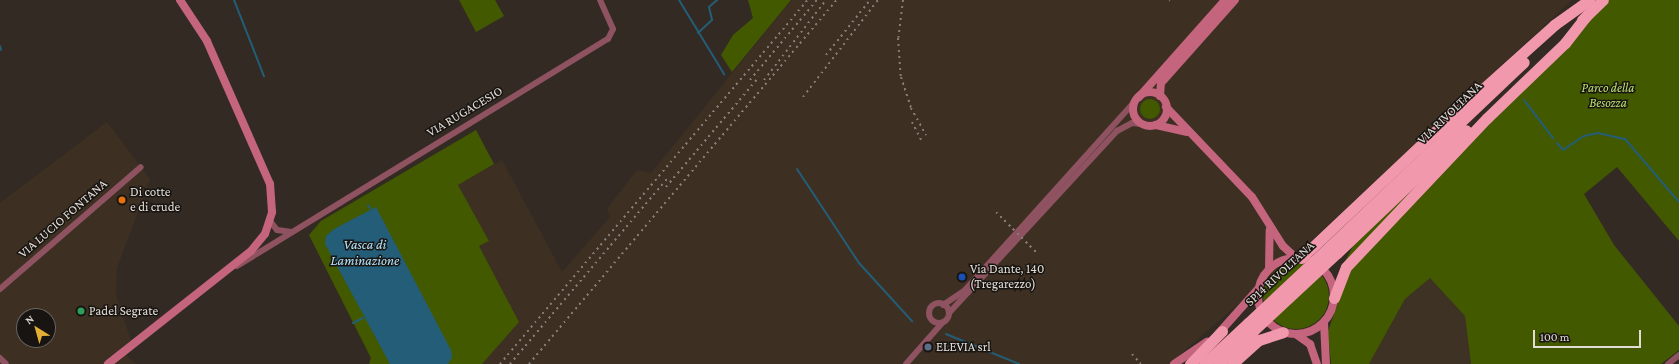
<!DOCTYPE html>
<html>
<head>
<meta charset="utf-8">
<style>
	body { margin:0 }
	#map { position:relative; width:1679px; height:364px; overflow:hidden; background:#332b23; font-family:"Crimson Pro",serif }
	div>[style] { position:absolute }
	.commercial>* { inset:0; background:#3d3223 }
	.built>* { inset:0; background:#3d3023 }
	.green>* { inset:0; background:#435900 }
	.round { border-radius:50% }
	.water>* { inset:0; background:#235d78 }
	.stream>* { height:2px; margin:-1px; padding:0 1px; transform-origin:1px; border-radius:1px; background:#235d78 }
	.street>* { height:6px; margin:-3px; padding:0 3px; transform-origin:3px; border-radius:3px; background:#8e5260 }
	.street>.ring { margin:-3px; padding:0; box-sizing:content-box; background:none; border:6px solid #8e5260; border-radius:50% }
	.secondary>* { height:8px; margin:-4px; padding:0 4px; transform-origin:4px; border-radius:4px; background:#c4647d }
	.secondary>.ring { margin:-4px; padding:0; box-sizing:content-box; background:none; border:8px solid #c4647d; border-radius:50% }
	.highway>* { height:11px; margin:-5.5px; padding:0 5.5px; transform-origin:5.5px; border-radius:5.5px; background:#f298ad }
	.rail>* { height:2px; margin-top:-1px; transform-origin:0; background:repeating-linear-gradient(90deg,#857e77 0 2px,transparent 0 6px) }
	.highway-bridge>* { height:11px; margin:-5.5px; padding:0 5.5px; transform-origin:5.5px; border-radius:5.5px; background:#f298ad }
	.dots>* { width:11px; height:11px; translate:-50% -50%; box-sizing:border-box; border:2px solid #181411; border-radius:50% }
	span { translate:-50% -50%; white-space:nowrap; text-align:center; line-height:1.15; -webkit-text-stroke:3px #181411; paint-order:stroke }
	.park-label { font-size:13px; color:#bbe26c; font-style:italic }
	.street-label { font-size:13px; color:#e1dcd6 }
	.poi-label { font-size:13px; color:#e1dcd6 }
	.left { translate:0 -50%; text-align:left }
	.water-label { font-size:14px; color:#b5e5ff; font-style:italic }
	.north { position:absolute; left:16px; top:308px; width:40px; height:40px; box-sizing:border-box; background:#181411; border:1px solid #686460; border-radius:50%; rotate:323deg; font-size:11px; font-weight:700; line-height:16px; text-align:center; color:#e1dcd6 }
	.north::after { content:''; display:block; margin:auto; width:14px; height:18px; background:#e3ae35; clip-path:polygon(50% 0,100% 100%,50% 72%,0 100%) }
	.scale { position:absolute; left:1533px; top:330px; width:108px; height:18px; box-sizing:border-box; border:2px solid #e1dcd6; border-top:0; padding-left:5px; font-size:12px; line-height:14px; white-space:nowrap; color:#e1dcd6; -webkit-text-stroke:3px #181411; paint-order:stroke }
</style>
</head>
<body>
<div id="map">
	<div class="commercial">
		<div style="clip-path:polygon(1430px 277px,1465px 316px,1471px 364px,1369px 364px,1405px 299px)"></div>
	</div>
	<div class="built">
		<div style="clip-path:polygon(792px 0,1572px 0,1306px 245px,1169px 364px,482px 364px,519px 322px,479px 246px,489px 241px,458px 185px,502px 160px,562px 272px,610px 217px,607px 209px,637px 170px,651px 173px)"></div>
		<div style="clip-path:polygon(evenodd,107px 122px,150px 179px,117px 268px,116px 295px,131px 341px,104px 364px,0 364px,0 203px,107px 122px,24px 316px,48px 316px,48px 340px,24px 340px,24px 316px)"></div>
		<div style="clip-path:polygon(126px 355px,136px 364px,116px 364px)"></div>
	</div>
	<div class="green">
		<div style="clip-path:polygon(459px 0,495px 0,504px 16px,476px 32px)"></div>
		<div style="clip-path:polygon(748px 0,791px 0,732px 72px,721px 55px,733px 35px,753px 18px)"></div>
		<div style="clip-path:polygon(1608px 0,1679px 0,1679px 241px,1617px 167px,1584px 194px,1614px 245px,1679px 326px,1679px 350px,1661px 364px,1471px 364px,1465px 316px,1430px 278px,1405px 299px,1369px 364px,1331px 364px,1328px 331px,1337px 306px,1344px 263px,1353px 246px)"></div>
		<div class="round" style="left:1140px;top:99px;width:20px;height:20px"></div>
		<div style="clip-path:polygon(476px 130px,494px 164px,458px 185px,489px 241px,479px 246px,519px 322px,482px 364px,369px 364px,371px 358px,309px 235px,321px 221px)"></div>
		<div class="round" style="left:1263px;top:263px;width:66px;height:66px"></div>
	</div>
	<div class="water">
		<div style="clip-path:polygon(376px 207px,451px 350px,452px 357px,448px 364px,390px 364px,325px 244px,326px 236px,334px 229px)"></div>
	</div>
	<div class="stream">
		<div style="left:234px;top:0;width:82px;rotate:68.5deg"></div>
		<div style="left:679px;top:0;width:87px;rotate:58.7deg"></div>
		<div style="left:698px;top:33px;width:19px;rotate:-43deg"></div>
		<div style="left:712px;top:20px;width:13px;rotate:-103deg"></div>
		<div style="left:709px;top:7px;width:11px;rotate:-41deg"></div>
		<div style="left:0;top:46px;width:4px;rotate:76deg"></div>
		<div style="left:1524px;top:100px;width:48px;rotate:52.7deg"></div>
		<div style="left:1557px;top:143px;width:9px;rotate:49deg"></div>
		<div style="left:1563px;top:150px;width:25px;rotate:-34deg"></div>
		<div style="left:1584px;top:136px;width:14px;rotate:-12deg"></div>
		<div style="left:1598px;top:133px;width:28px;rotate:13deg"></div>
		<div style="left:1625px;top:139px;width:83px;rotate:49.4deg"></div>
		<div style="left:797px;top:169px;width:113px;rotate:56.6deg"></div>
		<div style="left:859px;top:263px;width:79px;rotate:47.6deg"></div>
		<div style="left:368px;top:205px;width:4px;rotate:56deg"></div>
		<div style="left:353px;top:323px;width:11px;rotate:-27deg"></div>
		<div style="left:946px;top:334px;width:79px;rotate:22.3deg"></div>
	</div>
	<div class="street">
		<div style="left:270px;top:221px;width:11px;rotate:52deg"></div>
		<div style="left:277px;top:230px;width:15px;rotate:8deg"></div>
		<div style="left:237px;top:266px;width:435px;rotate:-31.5deg"></div>
		<div style="left:608px;top:39px;width:11px;rotate:-63deg"></div>
		<div style="left:613px;top:29px;width:32px;rotate:-114deg"></div>
		<div style="left:0;top:289px;width:186px;rotate:-40.9deg"></div>
		<div class="ring" style="left:929px;top:303px;width:14px;height:14px"></div>
		<div style="left:943px;top:305px;width:27px;rotate:-34deg"></div>
		<div style="left:965px;top:290px;width:256px;rotate:-48deg"></div>
		<div style="left:949px;top:313px;width:248px;rotate:-47.3deg"></div>
		<div style="left:1117px;top:131px;width:17px;rotate:-28deg"></div>
		<div style="left:1132px;top:123px;width:9px;rotate:6deg"></div>
		<div style="left:0;top:358px;width:8px;rotate:45deg"></div>
		<div style="left:906px;top:364px;width:55px;rotate:-48.7deg"></div>
		<div style="left:1668px;top:364px;width:14px;rotate:-39deg"></div>
	</div>
	<div class="secondary">
		<div class="ring" style="left:1133px;top:92px;width:26px;height:26px"></div>
		<div style="left:1160px;top:96px;width:13px;rotate:-86deg"></div>
		<div style="left:1161px;top:83px;width:111px;rotate:-48.3deg"></div>
		<div style="left:1139px;top:97px;width:130px;rotate:-48.4deg"></div>
		<div style="left:1166px;top:107px;width:124px;rotate:46.3deg"></div>
		<div style="left:1252px;top:197px;width:58px;rotate:57.7deg"></div>
		<div style="left:1283px;top:246px;width:18px;rotate:43deg"></div>
		<div style="left:1156px;top:125px;width:31px;rotate:13deg"></div>
		<div class="ring" style="left:1258px;top:258px;width:68px;height:68px"></div>
		<div style="left:1269px;top:269px;width:39px;rotate:-89deg"></div>
		<div style="left:1324px;top:323px;width:41px;rotate:87.2deg"></div>
		<div style="left:1218px;top:334px;width:60px;rotate:-48.4deg"></div>
		<div style="left:1297px;top:335px;width:16px;rotate:35deg"></div>
		<div style="left:1310px;top:344px;width:21px;rotate:71deg"></div>
		<div style="left:108px;top:364px;width:182px;rotate:-38.3deg"></div>
		<div style="left:251px;top:251px;width:22px;rotate:-51deg"></div>
		<div style="left:265px;top:234px;width:23px;rotate:-72deg"></div>
		<div style="left:272px;top:212px;width:28px;rotate:-94deg"></div>
		<div style="left:270px;top:184px;width:156px;rotate:-113.8deg"></div>
		<div style="left:207px;top:41px;width:49px;rotate:-123.4deg"></div>
		<div style="left:1174px;top:364px;width:40px;rotate:-34deg"></div>
	</div>
	<div class="highway">
		<div style="left:1582px;top:20px;width:29px;rotate:-44deg"></div>
		<div style="left:1330px;top:246px;width:267px;rotate:-43.5deg"></div>
		<div style="left:1337px;top:253px;width:178px;rotate:-43.6deg"></div>
		<div style="left:1301px;top:258px;width:185px;rotate:-43.3deg"></div>
		<div style="left:1436px;top:131px;width:159px;rotate:-41.9deg"></div>
		<div style="left:1554px;top:25px;width:43px;rotate:-35.5deg"></div>
		<div style="left:1334px;top:298px;width:33px;rotate:-69deg"></div>
		<div style="left:1346px;top:267px;width:205px;rotate:-46.6deg"></div>
		<div style="left:1487px;top:118px;width:108px;rotate:-43.9deg"></div>
		<div style="left:1565px;top:43px;width:36px;rotate:-52deg"></div>
		<div style="left:1190px;top:364px;width:46px;rotate:-45.9deg"></div>
		<div style="left:1204px;top:364px;width:60px;rotate:-43deg"></div>
		<div style="left:1218px;top:364px;width:50px;rotate:-43.4deg"></div>
		<div style="left:1232px;top:364px;width:36px;rotate:-42deg"></div>
		<div style="left:1259px;top:340px;width:25px;rotate:-18deg"></div>
	</div>
	<div class="rail">
		<div style="left:903px;top:0;width:38px;rotate:97deg"></div>
		<div style="left:898px;top:38px;width:39px;rotate:86deg"></div>
		<div style="left:901px;top:77px;width:33px;rotate:72deg"></div>
		<div style="left:911px;top:108px;width:31px;rotate:61deg"></div>
		<div style="left:1169px;top:0;width:1px;rotate:45deg"></div>
		<div style="left:826px;top:55px;width:70px;rotate:-51.3deg"></div>
		<div style="left:750px;top:80px;width:104px;rotate:-50.1deg"></div>
		<div style="left:764px;top:80px;width:101px;rotate:-52.2deg"></div>
		<div style="left:803px;top:97px;width:123px;rotate:-52.3deg"></div>
		<div style="left:912px;top:122px;width:20px;rotate:63deg"></div>
		<div style="left:666px;top:187px;width:144px;rotate:-49.8deg"></div>
		<div style="left:996px;top:212px;width:59px;rotate:45deg"></div>
		<div style="left:1132px;top:354px;width:13px;rotate:48deg"></div>
		<div style="left:500px;top:364px;width:477px;rotate:-49.8deg"></div>
		<div style="left:510px;top:364px;width:244px;rotate:-49.7deg"></div>
		<div style="left:529px;top:364px;width:477px;rotate:-49.8deg"></div>
	</div>
	<div class="highway-bridge">
		<div style="left:1248px;top:323px;width:112px;rotate:-43.2deg"></div>
		<div style="left:1254px;top:330px;width:113px;rotate:-42.9deg"></div>
	</div>
	<div class="dots">
		<div style="left:122px;top:200px;background:#e8710a"></div>
		<div style="left:962px;top:277px;background:#1a4fb4"></div>
		<div style="left:81px;top:311px;background:#2e9e5b"></div>
		<div style="left:928px;top:347px;background:#5c6f8a"></div>
	</div>
	<div class="park-label">
		<span style="left:1608px;top:96px">Parco della<br>Besozza</span>
	</div>
	<div class="street-label">
		<span style="left:465px;top:112px;rotate:-31deg">VIA RUGACESIO</span>
		<span style="left:1450px;top:113px;rotate:-44deg">VIA RIVOLTANA</span>
		<span style="left:63px;top:219px;rotate:-41deg">VIA LUCIO FONTANA</span>
		<span style="left:1280px;top:274px;rotate:-43deg">SP14 RIVOLTANA</span>
	</div>
	<div class="poi-label">
		<span class="left" style="left:130px;top:200px">Di cotte<br>e di crude</span>
		<span class="left" style="left:970px;top:277px">Via Dante, 140<br>(Tregarezzo)</span>
		<span class="left" style="left:89px;top:311px">Padel Segrate</span>
		<span class="left" style="left:936px;top:347px">ELEVIA srl</span>
	</div>
	<div class="water-label">
		<span style="left:365px;top:252px">Vasca di<br>Laminazione</span>
	</div>
	<div class="north">N</div>
	<div class="scale">100 m</div>
</div>
</body>
</html>
